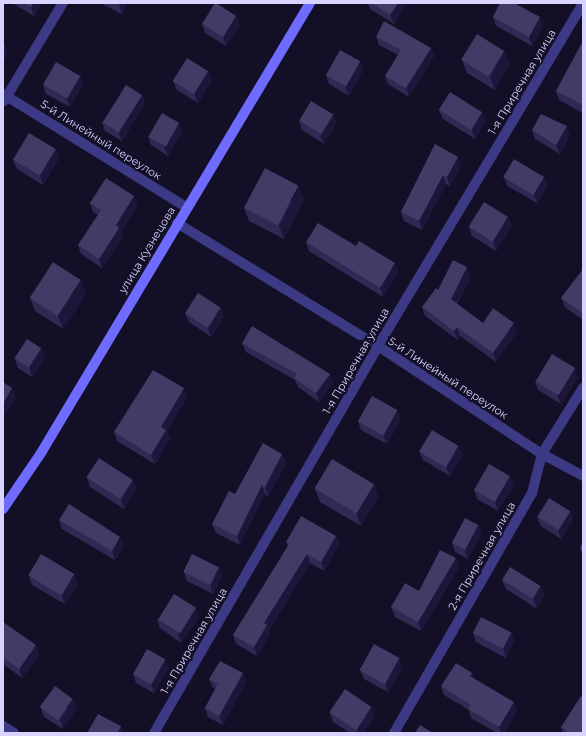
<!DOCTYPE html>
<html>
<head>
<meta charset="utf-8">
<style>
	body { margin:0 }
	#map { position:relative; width:586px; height:736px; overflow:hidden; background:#130f26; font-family:Montserrat,sans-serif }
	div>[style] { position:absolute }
	.street>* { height:10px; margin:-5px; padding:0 5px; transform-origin:5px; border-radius:5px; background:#3d3a85 }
	.secondary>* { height:10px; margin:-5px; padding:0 5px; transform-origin:5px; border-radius:5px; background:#6f6bff }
	.wall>* { inset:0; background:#312854 }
	.shaded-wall>* { inset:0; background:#1d163a }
	.building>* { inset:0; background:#433a66; transform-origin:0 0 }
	span { translate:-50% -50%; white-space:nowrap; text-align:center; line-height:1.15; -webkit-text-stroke:4px #130f26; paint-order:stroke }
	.street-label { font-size:11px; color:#d9d4ff }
	.frame { position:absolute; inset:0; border:4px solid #d9d4ff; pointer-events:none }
</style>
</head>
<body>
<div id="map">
	<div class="street">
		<div style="left:3px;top:94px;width:215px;rotate:31.7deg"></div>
		<div style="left:4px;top:101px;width:114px;rotate:-59deg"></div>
		<div style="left:177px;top:223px;width:236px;rotate:31.5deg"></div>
		<div style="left:378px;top:346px;width:196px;rotate:33.4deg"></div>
		<div style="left:542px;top:454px;width:47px;rotate:28.2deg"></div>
		<div style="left:3px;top:726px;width:13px;rotate:32deg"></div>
		<div style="left:154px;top:733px;width:447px;rotate:-59.9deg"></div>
		<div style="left:378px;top:346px;width:400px;rotate:-59.1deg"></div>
		<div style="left:394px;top:733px;width:277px;rotate:-60.1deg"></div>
		<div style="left:532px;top:493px;width:40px;rotate:-75.6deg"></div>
		<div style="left:542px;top:454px;width:78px;rotate:-58.2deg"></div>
	</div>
	<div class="secondary">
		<div style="left:3px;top:509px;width:68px;rotate:-55.8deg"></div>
		<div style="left:41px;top:453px;width:524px;rotate:-59.13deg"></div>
	</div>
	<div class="wall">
		<div style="clip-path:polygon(12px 3px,42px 3px,34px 16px)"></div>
		<div style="clip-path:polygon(103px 3px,127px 3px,122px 14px,104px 5px)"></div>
		<div style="clip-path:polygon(368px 3px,406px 3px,394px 24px,370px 9px)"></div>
		<div style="clip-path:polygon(236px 16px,240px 25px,226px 46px,205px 33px,202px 24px)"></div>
		<div style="clip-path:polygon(493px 17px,543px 26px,532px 46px,496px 26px)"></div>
		<div style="clip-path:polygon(376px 37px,431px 48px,434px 56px,409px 97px,388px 84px,385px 76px,398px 55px,379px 45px)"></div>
		<div style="clip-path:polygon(583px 41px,583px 113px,559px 100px,556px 91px)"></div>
		<div style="clip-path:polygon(504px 51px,509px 64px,495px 90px,467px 73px,462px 60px)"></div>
		<div style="clip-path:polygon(360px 61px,363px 70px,349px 96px,329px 84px,326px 75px)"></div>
		<div style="clip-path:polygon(208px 71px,212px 80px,198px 103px,177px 90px,173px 81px)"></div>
		<div style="clip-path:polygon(80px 76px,83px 85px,70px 107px,46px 94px,43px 85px)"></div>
		<div style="clip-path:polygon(142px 95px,145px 104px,122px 141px,105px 131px,102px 122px)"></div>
		<div style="clip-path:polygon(439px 110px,486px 121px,475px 139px,443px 119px)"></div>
		<div style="clip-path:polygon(333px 114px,336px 123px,324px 144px,302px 130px,299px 121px)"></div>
		<div style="clip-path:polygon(532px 130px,570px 135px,560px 154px,535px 139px)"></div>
		<div style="clip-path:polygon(182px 132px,168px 156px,151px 145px,148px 136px)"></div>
		<div style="clip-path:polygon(435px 144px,461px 166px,450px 186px,446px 184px,422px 230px,404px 221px,401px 212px)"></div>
		<div style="clip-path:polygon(56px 149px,59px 158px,43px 185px,17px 169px,13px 160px)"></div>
		<div style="clip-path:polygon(504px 177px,544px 177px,547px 186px,537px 203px,507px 186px)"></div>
		<div style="clip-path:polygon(134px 196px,137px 206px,121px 231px,123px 237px,102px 268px,81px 254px,78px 245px,98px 215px,93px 212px,90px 203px)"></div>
		<div style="clip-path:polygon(304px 199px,284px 239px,249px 221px,244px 208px)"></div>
		<div style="clip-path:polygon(508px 217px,512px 226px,496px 251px,472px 236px,469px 227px)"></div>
		<div style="clip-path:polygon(306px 242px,398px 272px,383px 297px,309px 251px)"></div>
		<div style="clip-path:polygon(583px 269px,583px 320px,565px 307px,561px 298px)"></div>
		<div style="clip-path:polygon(471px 276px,457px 304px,483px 323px,517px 332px,496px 362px,460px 336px,458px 340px,425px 316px,422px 307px,438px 290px)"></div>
		<div style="clip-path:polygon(86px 294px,63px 329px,35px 311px,30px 298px)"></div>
		<div style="clip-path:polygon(185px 313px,224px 317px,211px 337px,189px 322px)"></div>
		<div style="clip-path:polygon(242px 343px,330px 374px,333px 383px,319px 402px,298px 387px,295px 380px,246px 352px)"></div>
		<div style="clip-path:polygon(41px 348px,45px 357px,32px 377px,18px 368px,15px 359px)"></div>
		<div style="clip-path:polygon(578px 377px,561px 404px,538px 390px,535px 381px)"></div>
		<div style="clip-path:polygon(184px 388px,187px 397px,167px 431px,170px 439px,155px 464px,117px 441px,114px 432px)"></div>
		<div style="clip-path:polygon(401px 419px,387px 444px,361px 430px,358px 421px)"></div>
		<div style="clip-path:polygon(419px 451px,463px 455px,450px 476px,423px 460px)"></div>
		<div style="clip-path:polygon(282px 454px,286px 463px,268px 496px,265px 494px,240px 545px,216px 533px,212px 524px,235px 494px)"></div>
		<div style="clip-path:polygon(510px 476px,514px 485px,498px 511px,477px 499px,474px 490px)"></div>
		<div style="clip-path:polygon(87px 478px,133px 480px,136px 489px,124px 509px,90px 487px)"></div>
		<div style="clip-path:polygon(374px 484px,378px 497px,361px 526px,320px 502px,315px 489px)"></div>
		<div style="clip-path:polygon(570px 511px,573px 520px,561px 539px,541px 526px,537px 517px)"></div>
		<div style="clip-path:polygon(59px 520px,124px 546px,115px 560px,62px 529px)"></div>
		<div style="clip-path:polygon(478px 525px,481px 534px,468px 559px,455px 552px,452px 543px)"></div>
		<div style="clip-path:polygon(336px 536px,339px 545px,324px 571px,310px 563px,269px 630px,270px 634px,257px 656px,236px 644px,233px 635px,288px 546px,286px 542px)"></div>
		<div style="clip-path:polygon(583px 542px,583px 557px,580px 548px)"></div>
		<div style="clip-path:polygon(459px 567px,421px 631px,395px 617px,391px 607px)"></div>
		<div style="clip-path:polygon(184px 572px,222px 576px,213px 594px,187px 581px)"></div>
		<div style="clip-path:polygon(29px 576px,78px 583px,65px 604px,32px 585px)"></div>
		<div style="clip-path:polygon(502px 580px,545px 595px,537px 609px,506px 589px)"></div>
		<div style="clip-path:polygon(199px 617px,181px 643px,160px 628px,157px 619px)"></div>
		<div style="clip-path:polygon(3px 622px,39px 654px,22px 678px,3px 664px)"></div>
		<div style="clip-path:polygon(511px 632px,514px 641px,506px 658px,476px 642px,473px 633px)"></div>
		<div style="clip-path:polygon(402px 667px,388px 692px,364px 679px,360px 670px)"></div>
		<div style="clip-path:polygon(169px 668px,154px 693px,136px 683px,133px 674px)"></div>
		<div style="clip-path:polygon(472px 673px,474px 679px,517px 711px,504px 733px,497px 733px,471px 718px,469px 710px,444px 695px,441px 686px)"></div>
		<div style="clip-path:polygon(209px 679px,246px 682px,223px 725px,208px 717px,205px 708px,215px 689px,213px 688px)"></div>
		<div style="clip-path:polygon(41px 708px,77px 708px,63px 729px,44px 717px)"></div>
		<div style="clip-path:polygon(330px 713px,375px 716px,364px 733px,350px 733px,333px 722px)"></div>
		<div style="clip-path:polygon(561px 727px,583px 733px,563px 733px)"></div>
	</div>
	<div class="shaded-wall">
		<div style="clip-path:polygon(33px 3px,42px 3px,34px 16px,31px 7px)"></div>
		<div style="clip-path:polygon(120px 3px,127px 3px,122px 14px,119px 5px)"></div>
		<div style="clip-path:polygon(398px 3px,406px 3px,394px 24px,390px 15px)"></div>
		<div style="clip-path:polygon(236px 16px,240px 25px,226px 46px,223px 37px)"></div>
		<div style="clip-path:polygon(540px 17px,543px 26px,532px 46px,529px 37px)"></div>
		<div style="clip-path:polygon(5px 45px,8px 54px,3px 63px,3px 48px)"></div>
		<div style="clip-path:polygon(431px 48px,434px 56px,409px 97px,406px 88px)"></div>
		<div style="clip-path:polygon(504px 51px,509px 64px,495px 90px,490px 77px)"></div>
		<div style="clip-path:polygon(360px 61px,363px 70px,349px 96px,345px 87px)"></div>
		<div style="clip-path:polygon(208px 71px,212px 80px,198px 103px,194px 94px)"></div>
		<div style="clip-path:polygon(80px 76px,83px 85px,70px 107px,66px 98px)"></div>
		<div style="clip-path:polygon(142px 95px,145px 104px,122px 141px,118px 132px)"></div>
		<div style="clip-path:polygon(482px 112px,486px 121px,475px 139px,472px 130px)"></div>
		<div style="clip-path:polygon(333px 114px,336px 123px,324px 144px,320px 135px)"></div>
		<div style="clip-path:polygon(179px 123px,182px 132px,168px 156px,164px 147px)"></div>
		<div style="clip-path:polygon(567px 126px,570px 135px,560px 154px,556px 145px)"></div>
		<div style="clip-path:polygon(56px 149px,59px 158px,43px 185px,40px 176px)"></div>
		<div style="clip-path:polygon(458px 157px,461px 166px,450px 186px,447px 177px)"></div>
		<div style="clip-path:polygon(443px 175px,446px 184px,422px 230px,419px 221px)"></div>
		<div style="clip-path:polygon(544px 177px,547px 186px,537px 203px,534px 194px)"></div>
		<div style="clip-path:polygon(299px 186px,304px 199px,284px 239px,279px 226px)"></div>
		<div style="clip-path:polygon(134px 196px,137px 206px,121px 231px,123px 237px,102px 268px,99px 259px,116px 225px)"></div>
		<div style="clip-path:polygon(508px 217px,512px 226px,496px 251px,493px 242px)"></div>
		<div style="clip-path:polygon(395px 263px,398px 272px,383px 297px,380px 288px)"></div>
		<div style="clip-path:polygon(467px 267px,471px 276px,454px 308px,451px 299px)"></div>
		<div style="clip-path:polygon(81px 280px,86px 294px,63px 329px,58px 316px)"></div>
		<div style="clip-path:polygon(221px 308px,224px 317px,211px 337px,208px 328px)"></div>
		<div style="clip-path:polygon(514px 323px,517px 332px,496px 362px,493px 353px)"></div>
		<div style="clip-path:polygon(457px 327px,460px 336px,458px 340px,454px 331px)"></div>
		<div style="clip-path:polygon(41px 348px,45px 357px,32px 377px,29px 368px)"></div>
		<div style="clip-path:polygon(575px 368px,578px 377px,561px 404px,557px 395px)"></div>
		<div style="clip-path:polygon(330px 374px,333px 383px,319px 402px,316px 393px)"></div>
		<div style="clip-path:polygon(12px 388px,16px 398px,3px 418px,3px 404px)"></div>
		<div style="clip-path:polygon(184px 388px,187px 397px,167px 431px,170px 439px,155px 464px,151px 455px,161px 427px)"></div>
		<div style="clip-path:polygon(397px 410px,401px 419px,387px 444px,383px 435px)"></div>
		<div style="clip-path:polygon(459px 446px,463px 455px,450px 476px,446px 467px)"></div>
		<div style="clip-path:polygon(282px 454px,286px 463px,268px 496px,265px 487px)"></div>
		<div style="clip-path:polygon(510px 476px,514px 485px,498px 511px,495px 502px)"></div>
		<div style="clip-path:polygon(133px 480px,136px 489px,124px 509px,121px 500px)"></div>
		<div style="clip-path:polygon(374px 484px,378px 497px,361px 526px,356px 513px)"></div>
		<div style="clip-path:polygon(262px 485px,265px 494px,240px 545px,237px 536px)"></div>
		<div style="clip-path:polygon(570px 511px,573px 520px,561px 539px,558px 530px)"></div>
		<div style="clip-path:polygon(478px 525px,481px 534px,468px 559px,465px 550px)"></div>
		<div style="clip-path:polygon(336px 536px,339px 545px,324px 571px,321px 562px)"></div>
		<div style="clip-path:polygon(120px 537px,124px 546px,115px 560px,112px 551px)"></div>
		<div style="clip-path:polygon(307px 554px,310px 563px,269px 630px,270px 634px,257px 656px,254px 647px,264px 623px)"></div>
		<div style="clip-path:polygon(456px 558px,459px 567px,421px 631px,418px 622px)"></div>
		<div style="clip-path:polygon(219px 567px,222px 576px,213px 594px,210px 585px)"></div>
		<div style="clip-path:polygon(74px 574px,78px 583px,65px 604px,61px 595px)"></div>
		<div style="clip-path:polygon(541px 586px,545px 595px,537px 609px,533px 599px)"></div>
		<div style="clip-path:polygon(196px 608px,199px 617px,181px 643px,178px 634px)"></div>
		<div style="clip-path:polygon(511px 632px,514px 641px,506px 658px,503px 649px)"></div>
		<div style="clip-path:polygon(36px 645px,39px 654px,22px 678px,19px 669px)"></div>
		<div style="clip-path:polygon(399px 658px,402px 667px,388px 692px,385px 683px)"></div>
		<div style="clip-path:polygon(165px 659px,169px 668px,154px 693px,151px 684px)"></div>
		<div style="clip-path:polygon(243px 673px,246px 682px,223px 725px,219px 716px)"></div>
		<div style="clip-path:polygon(472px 673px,475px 682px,470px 676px)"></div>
		<div style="clip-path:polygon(73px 699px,77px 708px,63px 729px,60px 720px)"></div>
		<div style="clip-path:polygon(514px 702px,517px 711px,504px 733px,501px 733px,499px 727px)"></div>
		<div style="clip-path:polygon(372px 707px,375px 716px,364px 733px,358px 733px,357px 730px)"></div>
		<div style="clip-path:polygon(121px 726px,124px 733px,118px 733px)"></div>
	</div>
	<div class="building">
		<div style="clip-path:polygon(24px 3px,33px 3px,31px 7px)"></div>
		<div style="clip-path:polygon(215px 3px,216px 3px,236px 16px,223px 37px,202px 24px)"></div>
		<div style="clip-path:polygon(372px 3px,398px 3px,390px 15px)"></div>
		<div style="clip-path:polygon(500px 3px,514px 3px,540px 17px,529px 37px,493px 17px)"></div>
		<div style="clip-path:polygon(384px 21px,431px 48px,406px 88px,385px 76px,401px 50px,376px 37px)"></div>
		<div style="left:477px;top:34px;width:32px;height:30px;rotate:32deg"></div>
		<div style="clip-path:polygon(583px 41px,583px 105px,556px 91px)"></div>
		<div style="clip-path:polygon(3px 44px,5px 45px,3px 48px)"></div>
		<div style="left:340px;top:50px;width:23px;height:29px;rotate:29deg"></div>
		<div style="left:187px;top:58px;width:25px;height:27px;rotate:32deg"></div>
		<div style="left:56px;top:62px;width:28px;height:26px;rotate:30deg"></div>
		<div style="left:126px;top:85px;width:19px;height:44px;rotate:32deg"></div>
		<div style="left:450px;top:92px;width:38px;height:21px;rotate:32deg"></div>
		<div style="left:311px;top:101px;width:26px;height:23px;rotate:31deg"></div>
		<div style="left:162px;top:113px;width:20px;height:27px;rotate:30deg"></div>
		<div style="clip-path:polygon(541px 114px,567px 126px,556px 145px,532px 130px)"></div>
		<div style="left:29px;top:133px;width:31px;height:31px;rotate:31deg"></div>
		<div style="clip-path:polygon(435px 144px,458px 157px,447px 177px,443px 175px,419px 221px,401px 212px)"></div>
		<div style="left:514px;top:159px;width:35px;height:21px;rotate:31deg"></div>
		<div style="left:265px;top:168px;width:38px;height:45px;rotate:28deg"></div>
		<div style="clip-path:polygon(106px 178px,134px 196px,116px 225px,119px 228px,99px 259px,78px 245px,101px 210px,90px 203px)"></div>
		<div style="left:484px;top:202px;width:28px;height:29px;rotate:32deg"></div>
		<div style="clip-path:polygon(318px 223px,356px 246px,359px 241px,395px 263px,380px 288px,306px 242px)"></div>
		<div style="clip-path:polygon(453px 260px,467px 267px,451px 299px,483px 323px,493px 308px,514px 323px,493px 353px,457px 327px,454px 331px,422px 307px,436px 288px,438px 290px)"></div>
		<div style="left:53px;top:262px;width:33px;height:43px;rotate:33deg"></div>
		<div style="clip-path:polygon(583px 269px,583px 313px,561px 298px)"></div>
		<div style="left:198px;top:293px;width:27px;height:24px;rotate:33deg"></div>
		<div style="clip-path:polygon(252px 326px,330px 374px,316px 393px,294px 378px,297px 374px,242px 343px)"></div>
		<div style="left:27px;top:339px;width:17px;height:23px;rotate:33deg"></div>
		<div style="left:552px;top:354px;width:27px;height:32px;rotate:31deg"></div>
		<div style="clip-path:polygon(153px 370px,184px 388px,161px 427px,166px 430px,151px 455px,114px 432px)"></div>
		<div style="clip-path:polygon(3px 382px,12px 388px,3px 404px)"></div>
		<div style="left:372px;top:396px;width:29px;height:29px;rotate:29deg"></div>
		<div style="left:432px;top:430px;width:31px;height:25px;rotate:31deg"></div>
		<div style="clip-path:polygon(263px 443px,282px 454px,265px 487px,262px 485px,237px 536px,212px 524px,229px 491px,235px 494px)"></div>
		<div style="left:99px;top:458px;width:40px;height:23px;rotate:33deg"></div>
		<div style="left:332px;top:459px;width:49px;height:34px;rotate:31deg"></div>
		<div style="left:489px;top:464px;width:24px;height:30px;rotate:30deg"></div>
		<div style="left:549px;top:498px;width:25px;height:22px;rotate:32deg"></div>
		<div style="clip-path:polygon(69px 504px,120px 537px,112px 551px,59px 520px)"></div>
		<div style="clip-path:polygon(301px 516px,336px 536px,321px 562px,307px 554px,264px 623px,267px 625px,254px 647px,233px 635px,289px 544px,286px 542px)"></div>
		<div style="left:465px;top:518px;width:15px;height:28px;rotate:28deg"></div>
		<div style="clip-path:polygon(583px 542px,583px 550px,580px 548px)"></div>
		<div style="clip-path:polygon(440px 550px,456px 558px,418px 622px,391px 607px,405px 583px,419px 591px)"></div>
		<div style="left:41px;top:554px;width:39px;height:25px;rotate:31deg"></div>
		<div style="left:192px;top:554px;width:30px;height:20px;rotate:26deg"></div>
		<div style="left:510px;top:567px;width:36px;height:15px;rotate:32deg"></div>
		<div style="left:174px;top:594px;width:26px;height:30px;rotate:32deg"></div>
		<div style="left:481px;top:617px;width:34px;height:18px;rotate:27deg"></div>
		<div style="clip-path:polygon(3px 622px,36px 645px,19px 669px,3px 657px)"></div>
		<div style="left:374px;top:644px;width:29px;height:30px;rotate:29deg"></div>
		<div style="left:147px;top:649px;width:21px;height:29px;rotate:29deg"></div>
		<div style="clip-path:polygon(220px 661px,243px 673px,219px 716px,205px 708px,218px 684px,209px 679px)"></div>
		<div style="clip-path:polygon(456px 663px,472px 673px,470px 676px,514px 702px,499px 727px,468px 709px,471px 705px,441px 686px)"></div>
		<div style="left:55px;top:686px;width:22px;height:26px;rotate:36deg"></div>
		<div style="left:345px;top:689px;width:32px;height:28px;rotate:34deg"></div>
		<div style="clip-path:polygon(581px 696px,583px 697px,583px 733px,566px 733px,567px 731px,561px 727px)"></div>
		<div style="clip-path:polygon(98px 714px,121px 726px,118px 733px,87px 733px)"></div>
		<div style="clip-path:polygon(420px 725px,433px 733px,415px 733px)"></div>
	</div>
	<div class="street-label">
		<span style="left:522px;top:82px;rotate:-59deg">1-я Приречная улица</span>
		<span style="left:101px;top:140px;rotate:32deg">5-й Линейный переулок</span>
		<span style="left:147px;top:250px;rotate:-59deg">улица Кузнецова</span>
		<span style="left:356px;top:361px;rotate:-60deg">1-я Приречная улица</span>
		<span style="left:448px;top:378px;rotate:33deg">5-й Линейный переулок</span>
		<span style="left:482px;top:556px;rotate:-60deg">2-я Приречная улица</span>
		<span style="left:194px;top:641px;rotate:-60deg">1-я Приречная улица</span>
	</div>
	<div class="frame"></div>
</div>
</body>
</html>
